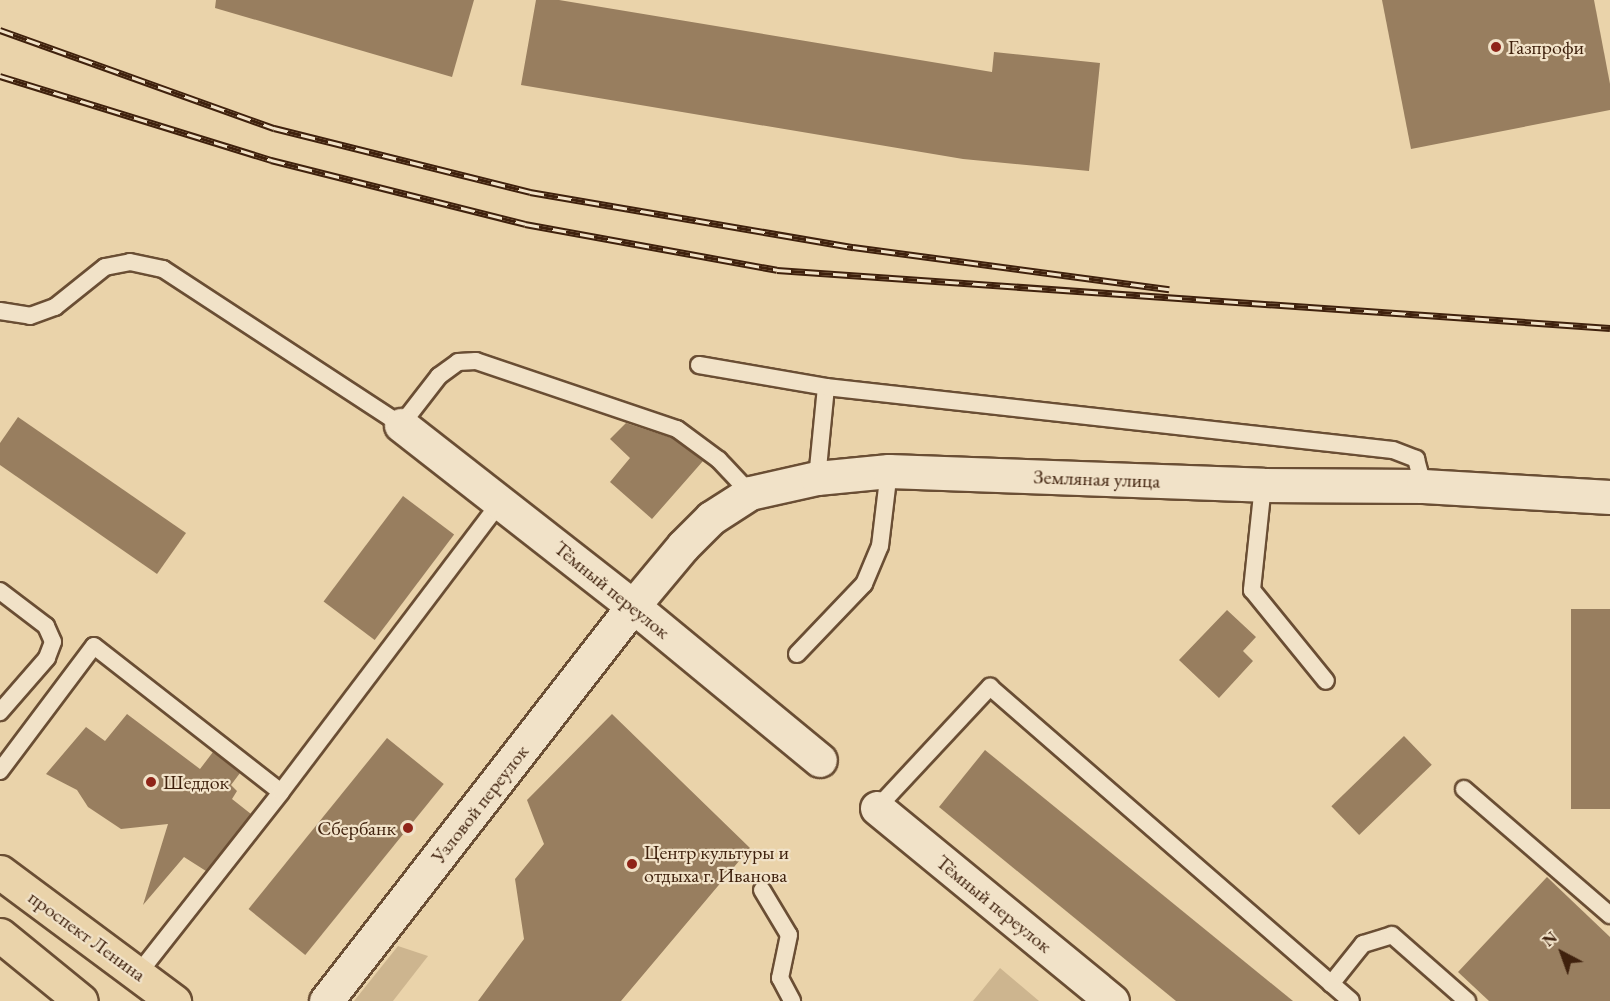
<!DOCTYPE html>
<html>
<head>
<meta charset="utf-8">
<style>
	body { margin:0 }
	#map { position:relative; width:1610px; height:1001px; overflow:hidden; background:#ead3aa; font-family:"EB Garamond",serif }
	div>[style] { position:absolute }
	.green>* { inset:0; background:#cdb58f }
	.building>* { inset:0; background:#987e5f; transform-origin:0 0 }
	.roads { filter:drop-shadow(2px 0 #6a4e34) drop-shadow(-2px 0 #6a4e34) drop-shadow(0 2px #6a4e34) drop-shadow(0 -2px #6a4e34) }
	.service>* { height:16px; margin:-8px; padding:0 8px; transform-origin:8px; border-radius:8px; background:#f1e2c8 }
	.minor>* { height:33px; margin:-16.5px; padding:0 16.5px; transform-origin:16.5px; border-radius:16.5px; background:#f1e2c8 }
	.trunk>* { height:33px; margin:-16.5px; padding:0 16.5px; transform-origin:16.5px; border-radius:16.5px; background:#ead3aa }
	.rail>* { height:7px; margin-top:-3.5px; transform-origin:0; background:repeating-linear-gradient(90deg,#f1e2c8 0 14px,#3f210d 0 28px); box-sizing:border-box; border-block:2px solid #3f210d }
	.dots>* { width:16px; height:16px; translate:-50% -50%; box-sizing:border-box; border:3px solid #f1e2c8; border-radius:50% }
	span { translate:-50% -50%; white-space:nowrap; text-align:center; line-height:1.15; -webkit-text-stroke:4.5px #f1e2c8; paint-order:stroke }
	.poi-label { font-size:20px; color:#3f210d }
	.left { translate:0 -50%; text-align:left }
	.right { translate:-100% -50%; text-align:right }
	.street-label { font-size:20px; color:#3f210d }
	.north { position:absolute; left:1532px; top:923px; width:60px; height:60px; -webkit-text-stroke:4px #f1e2c8; paint-order:stroke; rotate:319deg; font-size:16px; font-weight:700; line-height:24px; text-align:center; color:#3f210d }
	.north::after { content:''; display:block; margin:auto; width:21px; height:27px; background:#3f210d; clip-path:polygon(50% 0,100% 100%,50% 72%,0 100%) }
</style>
</head>
<body>
<div id="map">
	<div class="green">
		<div style="clip-path:polygon(398px 946px,428px 956px,393px 1001px,354px 1001px)"></div>
		<div style="clip-path:polygon(1000px 968px,1039px 1001px,973px 1001px)"></div>
	</div>
	<div class="building">
		<div style="clip-path:polygon(216px 0,474px 0,452px 77px,215px 8px)"></div>
		<div style="clip-path:polygon(536px 0,559px 0,992px 72px,994px 52px,1100px 63px,1089px 171px,963px 159px,521px 85px)"></div>
		<div style="clip-path:polygon(1382px 0,1594px 0,1610px 84px,1610px 110px,1411px 149px)"></div>
		<div style="clip-path:polygon(18px 417px,186px 533px,157px 574px,0 465px,0 443px)"></div>
		<div style="clip-path:polygon(626px 423px,672px 438px,703px 461px,652px 519px,610px 482px,630px 458px,610px 439px)"></div>
		<div style="left:403px;top:496px;width:64px;height:132px;rotate:37deg"></div>
		<div style="left:1571px;top:609px;width:39px;height:200px"></div>
		<div style="clip-path:polygon(1227px 610px,1256px 637px,1243px 651px,1253px 661px,1219px 698px,1179px 660px)"></div>
		<div style="clip-path:polygon(127px 714px,200px 769px,213px 752px,240px 773px,231px 785px,237px 791px,232px 799px,251px 814px,206px 871px,184px 857px,143px 905px,168px 824px,121px 829px,88px 807px,77px 790px,46px 774px,86px 727px,105px 741px)"></div>
		<div style="clip-path:polygon(612px 714px,750px 848px,621px 1001px,478px 1001px,524px 939px,515px 879px,544px 844px,527px 800px)"></div>
		<div style="left:1404px;top:736px;width:40px;height:101px;rotate:46deg"></div>
		<div style="left:387px;top:738px;width:73px;height:220px;rotate:39deg"></div>
		<div style="clip-path:polygon(985px 750px,1293px 1001px,1176px 1001px,939px 807px)"></div>
		<div style="clip-path:polygon(1547px 877px,1610px 937px,1610px 1001px,1489px 1001px,1458px 972px)"></div>
	</div>
	<div class="roads">
		<div class="service">
			<div style="left:0;top:311px;width:30px;rotate:9deg"></div>
			<div style="left:30px;top:316px;width:27px;rotate:-20deg"></div>
			<div style="left:55px;top:307px;width:64px;rotate:-38.7deg"></div>
			<div style="left:105px;top:267px;width:25px;rotate:-11deg"></div>
			<div style="left:130px;top:262px;width:34px;rotate:12deg"></div>
			<div style="left:163px;top:269px;width:285px;rotate:33.2deg"></div>
			<div style="left:401px;top:425px;width:62px;rotate:-52.2deg"></div>
			<div style="left:439px;top:376px;width:24px;rotate:-36deg"></div>
			<div style="left:458px;top:362px;width:18px;rotate:-3deg"></div>
			<div style="left:476px;top:361px;width:212px;rotate:18.7deg"></div>
			<div style="left:677px;top:429px;width:52px;rotate:36.4deg"></div>
			<div style="left:719px;top:460px;width:45px;rotate:46.8deg"></div>
			<div style="left:699px;top:365px;width:129px;rotate:9.8deg"></div>
			<div style="left:826px;top:387px;width:91px;rotate:95.6deg"></div>
			<div style="left:826px;top:387px;width:570px;rotate:6.34deg"></div>
			<div style="left:1393px;top:450px;width:25px;rotate:21deg"></div>
			<div style="left:1416px;top:459px;width:28px;rotate:75deg"></div>
			<div style="left:1263px;top:485px;width:106px;rotate:96deg"></div>
			<div style="left:1252px;top:590px;width:117px;rotate:50.9deg"></div>
			<div style="left:0;top:591px;width:58px;rotate:37.3deg"></div>
			<div style="left:46px;top:626px;width:17px;rotate:66deg"></div>
			<div style="left:53px;top:642px;width:17px;rotate:111deg"></div>
			<div style="left:47px;top:658px;width:72px;rotate:131deg"></div>
			<div style="left:797px;top:654px;width:97px;rotate:-46.3deg"></div>
			<div style="left:864px;top:584px;width:41px;rotate:-67.2deg"></div>
			<div style="left:880px;top:546px;width:76px;rotate:-83.2deg"></div>
			<div style="left:0;top:771px;width:156px;rotate:-53.1deg"></div>
			<div style="left:94px;top:646px;width:237px;rotate:38deg"></div>
			<div style="left:1464px;top:789px;width:193px;rotate:40.8deg"></div>
			<div style="left:877px;top:808px;width:166px;rotate:-47deg"></div>
			<div style="left:990px;top:687px;width:478px;rotate:41deg"></div>
			<div style="left:762px;top:890px;width:52px;rotate:59deg"></div>
			<div style="left:789px;top:935px;width:44px;rotate:101.8deg"></div>
			<div style="left:780px;top:978px;width:26px;rotate:62deg"></div>
			<div style="left:138px;top:974px;width:231px;rotate:-51.8deg"></div>
			<div style="left:281px;top:792px;width:365px;rotate:-52.9deg"></div>
			<div style="left:1331px;top:984px;width:51px;rotate:-51.3deg"></div>
			<div style="left:1363px;top:944px;width:30px;rotate:-17deg"></div>
			<div style="left:1392px;top:935px;width:100px;rotate:41.3deg"></div>
		</div>
		<div class="minor">
			<div style="left:401px;top:425px;width:294px;rotate:38deg"></div>
			<div style="left:633px;top:606px;width:242px;rotate:39.5deg"></div>
			<div style="left:877px;top:808px;width:304px;rotate:39.4deg"></div>
			<div style="left:326px;top:1001px;width:500px;rotate:-52.15deg"></div>
			<div style="left:633px;top:606px;width:78px;rotate:-50.2deg"></div>
			<div style="left:683px;top:546px;width:40px;rotate:-45deg"></div>
			<div style="left:711px;top:518px;width:46px;rotate:-32.7deg"></div>
			<div style="left:750px;top:493px;width:69px;rotate:-12.6deg"></div>
			<div style="left:817px;top:478px;width:72px;rotate:-5.6deg"></div>
			<div style="left:889px;top:471px;width:374px;rotate:2.1deg"></div>
			<div style="left:1263px;top:485px;width:160px;rotate:0.4deg"></div>
			<div style="left:1423px;top:486px;width:187px;rotate:3.4deg"></div>
		</div>
		<div class="trunk">
			<div style="left:0;top:872px;width:217px;rotate:36.6deg"></div>
			<div style="left:0;top:935px;width:104px;rotate:39.2deg"></div>
		</div>
	</div>
	<div class="rail">
		<div style="left:0;top:30px;width:291px;rotate:19.7deg"></div>
		<div style="left:274px;top:128px;width:264px;rotate:14deg"></div>
		<div style="left:530px;top:192px;width:328px;rotate:9.7deg"></div>
		<div style="left:853px;top:247px;width:319px;rotate:7.6deg"></div>
		<div style="left:0;top:76px;width:284px;rotate:17.2deg"></div>
		<div style="left:271px;top:160px;width:262px;rotate:14.1deg"></div>
		<div style="left:525px;top:224px;width:256px;rotate:10.3deg"></div>
		<div style="left:777px;top:270px;width:835px;rotate:3.98deg"></div>
	</div>
	<div class="dots">
		<div style="left:1496px;top:47px;background:#8f2418"></div>
		<div style="left:151px;top:782px;background:#8f2418"></div>
		<div style="left:408px;top:828px;background:#8f2418"></div>
		<div style="left:632px;top:864px;background:#8f2418"></div>
	</div>
	<div class="poi-label">
		<span class="left" style="left:1508px;top:47px">Газпрофи</span>
		<span class="left" style="left:163px;top:782px">Шеддок</span>
		<span class="right" style="left:396px;top:828px">Сбербанк</span>
		<span class="left" style="left:644px;top:864px">Центр культуры и<br>отдыха г. Иванова</span>
	</div>
	<div class="street-label">
		<span style="left:1097px;top:479px;rotate:2deg">Земляная улица</span>
		<span style="left:612px;top:590px;rotate:39deg">Тёмный переулок</span>
		<span style="left:480px;top:804px;rotate:-52deg">Узловой переулок</span>
		<span style="left:994px;top:904px;rotate:39deg">Тёмный переулок</span>
		<span style="left:87px;top:936px;rotate:36deg">проспект Ленина</span>
	</div>
	<div class="north">N</div>
</div>
</body>
</html>
